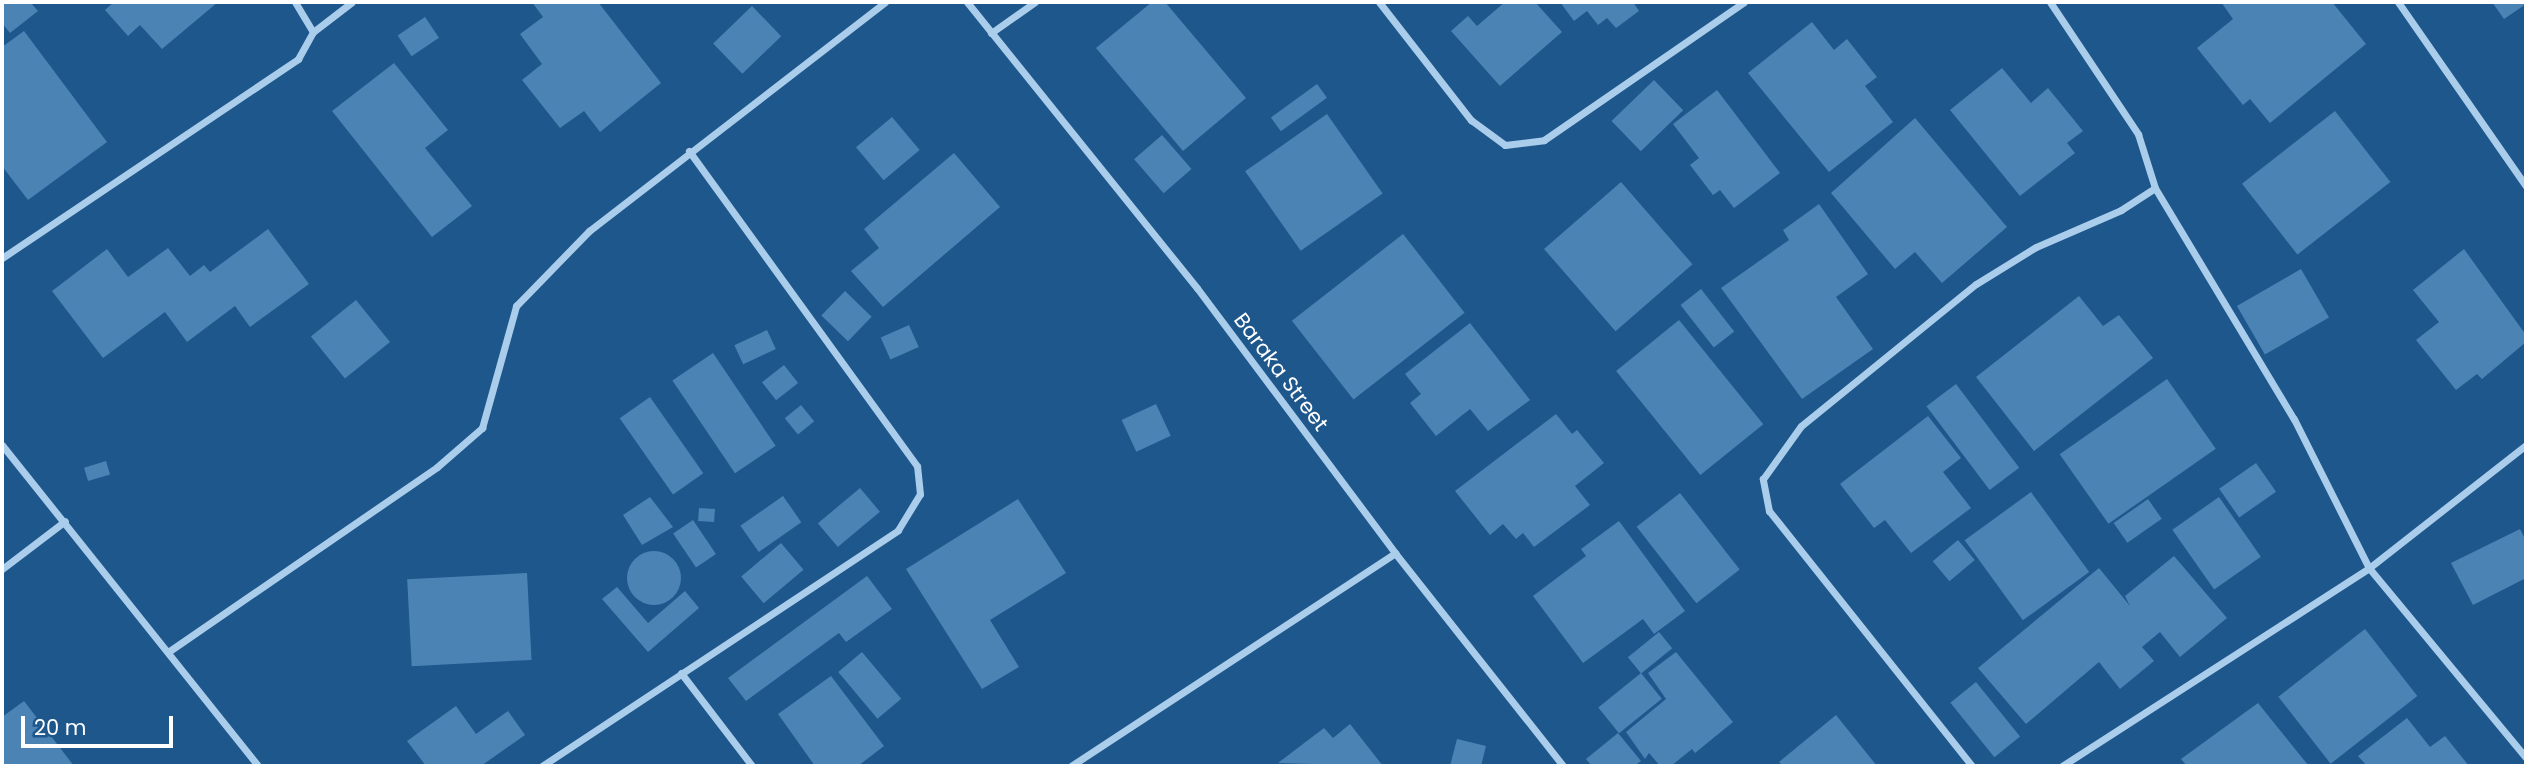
<!DOCTYPE html>
<html>
<head>
<meta charset="utf-8">
<style>
	body { margin:0 }
	#map { position:relative; width:2528px; height:768px; overflow:hidden; background:#1e578b; font-family:Poppins,sans-serif }
	div>[style] { position:absolute }
	.building>* { inset:0; background:#4b83b5; transform-origin:0 0 }
	.round { border-radius:50% }
	.street>* { height:7px; margin:-3.5px; padding:0 3.5px; transform-origin:3.5px; border-radius:3.5px; background:#abcdec }
	span { translate:-50% -50%; white-space:nowrap; text-align:center; line-height:1.15; -webkit-text-stroke:5px #1e578b; paint-order:stroke }
	.street-label { font-size:21px; color:#fff }
	.frame { position:absolute; inset:0; border:4px solid #fff; pointer-events:none }
	.scale { position:absolute; left:21px; top:716px; width:152px; height:32px; box-sizing:border-box; border:4px solid #fff; border-top:0; padding-left:9px; font-size:21px; line-height:24px; white-space:nowrap; color:#fff; -webkit-text-stroke:5px #1e578b; paint-order:stroke }
</style>
</head>
<body>
<div id="map">
	<div class="building">
		<div style="clip-path:polygon(2px 2px,30px 2px,38px 11px,10px 33px,2px 23px)"></div>
		<div style="clip-path:polygon(114px 2px,218px 2px,162px 49px,140px 25px,128px 36px,105px 10px)"></div>
		<div style="clip-path:polygon(532px 2px,598px 2px,661px 83px,600px 132px,584px 111px,560px 128px,522px 80px,542px 64px,520px 34px,543px 17px)"></div>
		<div style="clip-path:polygon(1152px 2px,1165px 2px,1246px 98px,1183px 151px,1096px 48px)"></div>
		<div style="clip-path:polygon(1505px 2px,1535px 2px,1562px 32px,1500px 86px,1451px 31px,1468px 16px,1477px 26px)"></div>
		<div style="clip-path:polygon(1560px 2px,1633px 2px,1639px 11px,1616px 28px,1607px 18px,1598px 25px,1587px 11px,1574px 21px)"></div>
		<div style="clip-path:polygon(2221px 2px,2332px 2px,2366px 44px,2270px 123px,2250px 99px,2243px 105px,2197px 48px,2233px 19px)"></div>
		<div style="clip-path:polygon(2492px 2px,2526px 2px,2526px 4px,2504px 19px)"></div>
		<div style="left:752px;top:6px;width:42px;height:54px;rotate:46deg"></div>
		<div style="left:425px;top:17px;width:25px;height:33px;rotate:56deg"></div>
		<div style="clip-path:polygon(1812px 22px,1834px 50px,1847px 39px,1877px 77px,1865px 86px,1893px 122px,1829px 172px,1748px 73px)"></div>
		<div style="clip-path:polygon(24px 31px,107px 142px,28px 200px,2px 166px,2px 47px)"></div>
		<div style="clip-path:polygon(394px 63px,448px 130px,425px 148px,472px 206px,432px 237px,332px 111px)"></div>
		<div style="clip-path:polygon(2002px 68px,2031px 103px,2048px 88px,2083px 131px,2067px 143px,2075px 153px,2020px 196px,1950px 110px)"></div>
		<div style="left:1654px;top:80px;width:42px;height:59px;rotate:46deg"></div>
		<div style="left:1317px;top:84px;width:17px;height:57px;rotate:54deg"></div>
		<div style="clip-path:polygon(1717px 90px,1780px 173px,1734px 208px,1720px 190px,1713px 195px,1690px 165px,1699px 158px,1673px 124px)"></div>
		<div style="left:2335px;top:111px;width:90px;height:118px;rotate:52deg"></div>
		<div style="left:1327px;top:114px;width:97px;height:100px;rotate:55deg"></div>
		<div style="left:892px;top:117px;width:43px;height:47px;rotate:50deg"></div>
		<div style="clip-path:polygon(1915px 118px,2007px 227px,1942px 283px,1915px 252px,1895px 269px,1831px 193px)"></div>
		<div style="left:1162px;top:135px;width:45px;height:37px;rotate:49deg"></div>
		<div style="clip-path:polygon(954px 153px,1000px 207px,883px 307px,851px 271px,879px 248px,864px 229px)"></div>
		<div style="left:1621px;top:182px;width:109px;height:102px;rotate:49deg"></div>
		<div style="clip-path:polygon(1819px 204px,1868px 274px,1836px 297px,1873px 349px,1802px 399px,1721px 288px,1789px 240px,1783px 230px)"></div>
		<div style="clip-path:polygon(268px 229px,309px 284px,250px 327px,235px 306px,187px 342px,165px 312px,103px 358px,52px 291px,107px 249px,128px 277px,168px 248px,190px 276px,204px 265px,210px 272px)"></div>
		<div style="left:1403px;top:234px;width:100px;height:141px;rotate:52deg"></div>
		<div style="clip-path:polygon(2464px 249px,2526px 335px,2526px 342px,2482px 379px,2477px 374px,2456px 390px,2416px 340px,2439px 322px,2413px 290px)"></div>
		<div style="left:2301px;top:269px;width:56px;height:74px;rotate:60deg"></div>
		<div style="left:1701px;top:289px;width:54px;height:26px;rotate:52deg"></div>
		<div style="left:845px;top:291px;width:37px;height:34px;rotate:44deg"></div>
		<div style="clip-path:polygon(2079px 296px,2103px 326px,2119px 315px,2153px 358px,2034px 451px,1976px 377px)"></div>
		<div style="left:356px;top:300px;width:54px;height:58px;rotate:51deg"></div>
		<div style="left:1679px;top:320px;width:134px;height:81px;rotate:51deg"></div>
		<div style="clip-path:polygon(1470px 323px,1530px 400px,1488px 431px,1470px 409px,1436px 436px,1410px 403px,1421px 394px,1405px 374px)"></div>
		<div style="left:909px;top:325px;width:24px;height:31px;rotate:66deg"></div>
		<div style="left:767px;top:330px;width:21px;height:36px;rotate:65deg"></div>
		<div style="left:713px;top:353px;width:112px;height:49px;rotate:56deg"></div>
		<div style="left:784px;top:365px;width:23px;height:28px;rotate:52deg"></div>
		<div style="left:2167px;top:379px;width:85px;height:131px;rotate:55deg"></div>
		<div style="left:1956px;top:384px;width:105px;height:37px;rotate:53deg"></div>
		<div style="left:650px;top:397px;width:93px;height:37px;rotate:55deg"></div>
		<div style="left:1156px;top:404px;width:35px;height:38px;rotate:65deg"></div>
		<div style="left:801px;top:405px;width:21px;height:21px;rotate:51deg"></div>
		<div style="clip-path:polygon(1556px 414px,1572px 434px,1577px 430px,1604px 463px,1575px 486px,1590px 505px,1534px 547px,1523px 533px,1516px 539px,1503px 524px,1490px 535px,1455px 491px)"></div>
		<div style="clip-path:polygon(1928px 416px,1961px 458px,1943px 472px,1971px 508px,1911px 553px,1885px 520px,1874px 528px,1840px 484px)"></div>
		<div style="left:106px;top:461px;width:14px;height:23px;rotate:73deg"></div>
		<div style="left:2256px;top:463px;width:35px;height:45px;rotate:55deg"></div>
		<div style="left:860px;top:488px;width:31px;height:55px;rotate:50deg"></div>
		<div style="left:2031px;top:492px;width:99px;height:82px;rotate:54deg"></div>
		<div style="left:1680px;top:493px;width:97px;height:55px;rotate:52deg"></div>
		<div style="left:783px;top:496px;width:32px;height:52px;rotate:55deg"></div>
		<div style="clip-path:polygon(650px 497px,673px 527px,642px 545px,623px 515px)"></div>
		<div style="left:2219px;top:497px;width:73px;height:57px;rotate:55deg"></div>
		<div style="clip-path:polygon(1018px 499px,1066px 573px,990px 620px,1019px 667px,982px 689px,906px 569px)"></div>
		<div style="left:2148px;top:499px;width:24px;height:42px;rotate:55deg"></div>
		<div style="left:699px;top:508px;width:16px;height:13px;rotate:4deg"></div>
		<div style="left:693px;top:520px;width:41px;height:24px;rotate:56deg"></div>
		<div style="clip-path:polygon(1619px 521px,1685px 611px,1654px 634px,1643px 619px,1583px 663px,1533px 596px,1586px 556px,1581px 549px)"></div>
		<div style="clip-path:polygon(2520px 529px,2526px 541px,2526px 578px,2473px 605px,2451px 563px)"></div>
		<div style="left:1958px;top:540px;width:26px;height:33px;rotate:50deg"></div>
		<div style="left:781px;top:543px;width:35px;height:52px;rotate:50deg"></div>
		<div class="round" style="left:627px;top:551px;width:54px;height:54px"></div>
		<div style="clip-path:polygon(2174px 556px,2227px 618px,2180px 657px,2160px 632px,2142px 647px,2154px 661px,2120px 689px,2099px 662px,2026px 724px,1978px 668px,2099px 568px,2130px 606px,2125px 596px)"></div>
		<div style="left:527px;top:573px;width:87px;height:120px;rotate:87deg"></div>
		<div style="clip-path:polygon(867px 576px,892px 609px,846px 642px,839px 633px,746px 701px,728px 678px)"></div>
		<div style="clip-path:polygon(617px 587px,648px 623px,685px 591px,699px 608px,648px 652px,602px 599px)"></div>
		<div style="left:2365px;top:629px;width:85px;height:110px;rotate:52deg"></div>
		<div style="left:1659px;top:632px;width:21px;height:40px;rotate:51deg"></div>
		<div style="left:862px;top:652px;width:61px;height:31px;rotate:50deg"></div>
		<div style="clip-path:polygon(1676px 652px,1733px 722px,1695px 753px,1692px 749px,1671px 766px,1660px 766px,1649px 753px,1645px 759px,1626px 732px,1666px 699px,1648px 673px)"></div>
		<div style="left:1641px;top:673px;width:33px;height:55px;rotate:51deg"></div>
		<div style="clip-path:polygon(831px 676px,884px 746px,858px 766px,815px 766px,778px 714px)"></div>
		<div style="left:1976px;top:682px;width:70px;height:33px;rotate:51deg"></div>
		<div style="clip-path:polygon(24px 701px,74px 766px,2px 766px,2px 717px)"></div>
		<div style="clip-path:polygon(2258px 703px,2308px 765px,2187px 766px,2181px 759px)"></div>
		<div style="clip-path:polygon(456px 706px,476px 734px,508px 711px,525px 735px,481px 766px,426px 766px,407px 741px)"></div>
		<div style="clip-path:polygon(1836px 715px,1877px 766px,1783px 766px,1779px 762px)"></div>
		<div style="clip-path:polygon(2407px 718px,2430px 747px,2445px 736px,2469px 766px,2367px 766px,2358px 756px)"></div>
		<div style="clip-path:polygon(1350px 724px,1383px 766px,1278px 763px,1324px 728px,1333px 738px)"></div>
		<div style="clip-path:polygon(1618px 733px,1641px 761px,1634px 766px,1592px 766px,1586px 759px)"></div>
		<div style="clip-path:polygon(1457px 739px,1486px 746px,1481px 766px,1450px 766px)"></div>
	</div>
	<div class="street">
		<div style="left:967px;top:2px;width:367px;rotate:51.2deg"></div>
		<div style="left:1197px;top:288px;width:331px;rotate:53.2deg"></div>
		<div style="left:1395px;top:553px;width:271px;rotate:51.7deg"></div>
		<div style="left:1379px;top:2px;width:150px;rotate:52.1deg"></div>
		<div style="left:1471px;top:120px;width:42px;rotate:36.3deg"></div>
		<div style="left:1505px;top:145px;width:39px;rotate:-7deg"></div>
		<div style="left:1544px;top:140px;width:243px;rotate:-34.6deg"></div>
		<div style="left:2050px;top:2px;width:159px;rotate:56.3deg"></div>
		<div style="left:2138px;top:134px;width:57px;rotate:72.5deg"></div>
		<div style="left:2155px;top:188px;width:270px;rotate:59deg"></div>
		<div style="left:2294px;top:419px;width:167px;rotate:63.3deg"></div>
		<div style="left:2369px;top:568px;width:246px;rotate:50.4deg"></div>
		<div style="left:2398px;top:2px;width:224px;rotate:55.2deg"></div>
		<div style="left:313px;top:32px;width:49px;rotate:-37.6deg"></div>
		<div style="left:991px;top:33px;width:54px;rotate:-35.2deg"></div>
		<div style="left:2px;top:258px;width:357px;rotate:-33.9deg"></div>
		<div style="left:298px;top:59px;width:31px;rotate:-61deg"></div>
		<div style="left:313px;top:32px;width:35px;rotate:-121deg"></div>
		<div style="left:2px;top:445px;width:411px;rotate:51.4deg"></div>
		<div style="left:2px;top:569px;width:79px;rotate:-37.3deg"></div>
		<div style="left:168px;top:652px;width:326px;rotate:-34.5deg"></div>
		<div style="left:437px;top:467px;width:60px;rotate:-40.9deg"></div>
		<div style="left:482px;top:428px;width:127px;rotate:-74.4deg"></div>
		<div style="left:516px;top:306px;width:105px;rotate:-45.8deg"></div>
		<div style="left:589px;top:231px;width:374px;rotate:-37.7deg"></div>
		<div style="left:681px;top:673px;width:117px;rotate:52.6deg"></div>
		<div style="left:542px;top:766px;width:427px;rotate:-33.5deg"></div>
		<div style="left:898px;top:530px;width:42px;rotate:-58.6deg"></div>
		<div style="left:920px;top:494px;width:28px;rotate:-96deg"></div>
		<div style="left:917px;top:466px;width:389px;rotate:-125.9deg"></div>
		<div style="left:1071px;top:766px;width:388px;rotate:-33.3deg"></div>
		<div style="left:1972px;top:766px;width:326px;rotate:-128.5deg"></div>
		<div style="left:1769px;top:511px;width:33px;rotate:-101deg"></div>
		<div style="left:1763px;top:479px;width:65px;rotate:-54.4deg"></div>
		<div style="left:1801px;top:426px;width:225px;rotate:-39.1deg"></div>
		<div style="left:1976px;top:284px;width:70px;rotate:-31.7deg"></div>
		<div style="left:2036px;top:247px;width:93px;rotate:-23.5deg"></div>
		<div style="left:2121px;top:210px;width:40px;rotate:-32.9deg"></div>
		<div style="left:2062px;top:766px;width:365px;rotate:-32.8deg"></div>
		<div style="left:2369px;top:568px;width:199px;rotate:-38.1deg"></div>
	</div>
	<div class="street-label">
		<span style="left:1281px;top:372px;rotate:53deg">Baraka Street</span>
	</div>
	<div class="frame"></div>
	<div class="scale">20 m</div>
</div>
</body>
</html>
